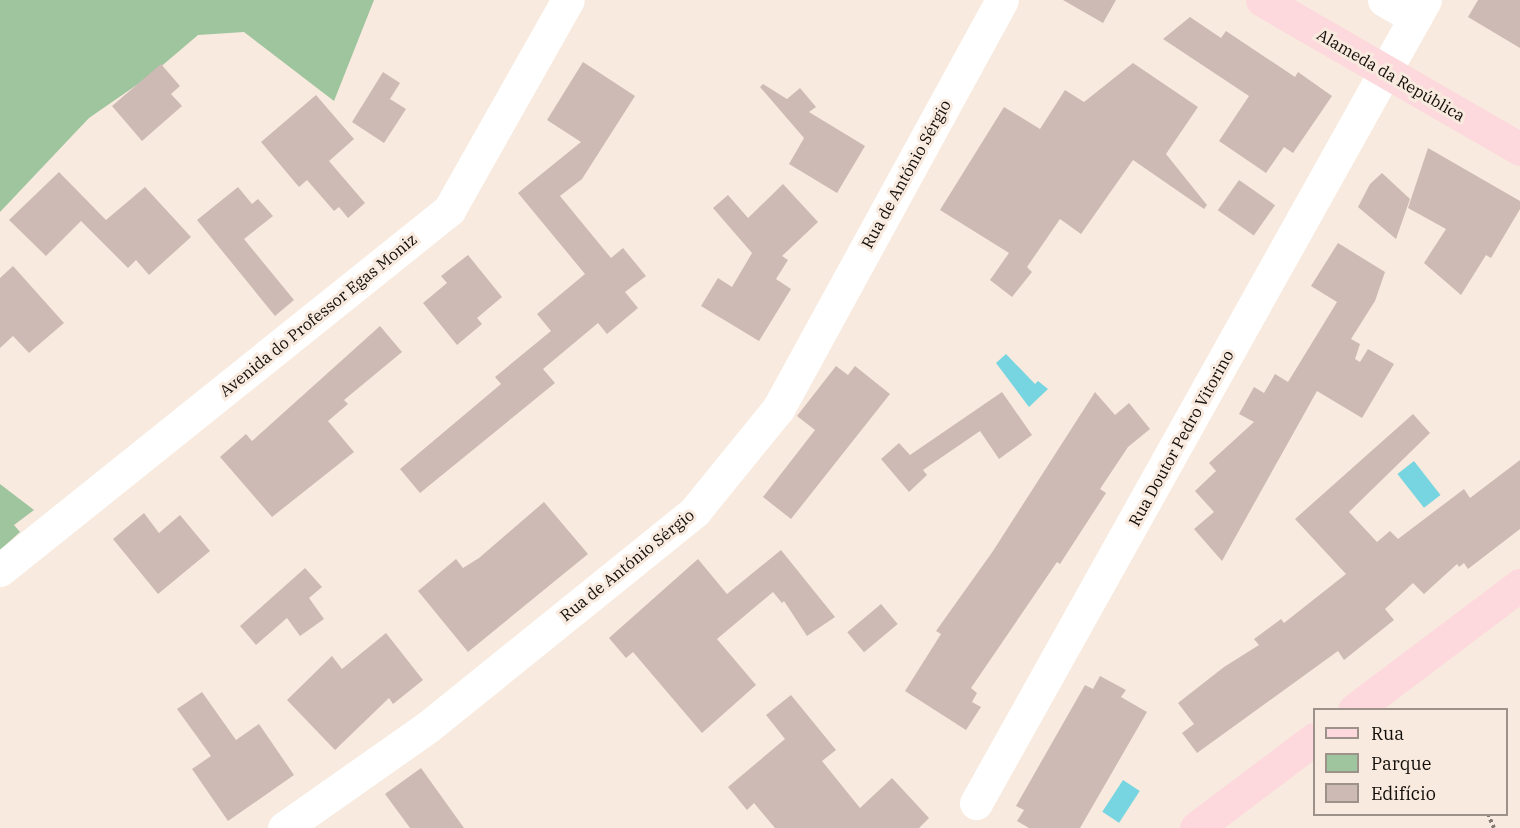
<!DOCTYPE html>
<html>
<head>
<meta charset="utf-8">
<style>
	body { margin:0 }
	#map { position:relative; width:1520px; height:828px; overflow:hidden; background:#f8eade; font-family:"IBM Plex Serif",serif }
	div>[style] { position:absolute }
	.green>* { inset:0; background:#9fc59f }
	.water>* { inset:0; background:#76d5e0; transform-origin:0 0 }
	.building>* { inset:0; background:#cdbab4; transform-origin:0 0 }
	.path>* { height:4px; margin-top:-2px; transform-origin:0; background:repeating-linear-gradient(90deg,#827971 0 3px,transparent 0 6px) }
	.minor>* { height:33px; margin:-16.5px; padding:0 16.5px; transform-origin:16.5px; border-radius:16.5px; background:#fff }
	.major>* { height:33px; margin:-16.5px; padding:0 16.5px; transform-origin:16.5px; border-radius:16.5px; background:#fdd9dd }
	span { translate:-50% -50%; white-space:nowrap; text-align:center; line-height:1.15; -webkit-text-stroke:6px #f8eade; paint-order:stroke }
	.street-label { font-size:16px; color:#120d09 }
	.legend { position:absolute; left:1313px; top:708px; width:195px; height:108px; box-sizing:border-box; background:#f8eade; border:2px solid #9c9289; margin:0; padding:8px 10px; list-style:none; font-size:18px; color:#120d09 }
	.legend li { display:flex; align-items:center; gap:12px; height:30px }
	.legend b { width:30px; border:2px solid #9c9289 }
</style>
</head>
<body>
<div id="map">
	<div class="green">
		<div style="clip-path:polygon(0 0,374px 0,334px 101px,244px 32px,198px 35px,151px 75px,89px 118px,0 212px)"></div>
		<div style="clip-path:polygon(0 484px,34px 510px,14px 525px,20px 532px,0 550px)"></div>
	</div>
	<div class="water">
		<div style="clip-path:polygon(1006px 354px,1035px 384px,1038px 381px,1048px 389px,1029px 407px,996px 363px)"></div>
		<div style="left:1414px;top:461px;width:43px;height:21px;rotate:52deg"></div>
		<div style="left:1123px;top:780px;width:20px;height:38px;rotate:33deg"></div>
	</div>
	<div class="building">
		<div style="clip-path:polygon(1063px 0,1116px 0,1103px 23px)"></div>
		<div style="clip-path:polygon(1478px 0,1520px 0,1520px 48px,1468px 17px)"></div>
		<div style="clip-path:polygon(1190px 17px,1221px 38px,1226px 31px,1295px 77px,1298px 72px,1332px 96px,1293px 153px,1284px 147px,1266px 173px,1219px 141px,1249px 96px,1163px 39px)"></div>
		<div style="clip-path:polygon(583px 62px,635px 96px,582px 179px,560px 196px,611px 258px,623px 248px,646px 276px,625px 292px,638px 308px,607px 334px,598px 323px,543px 369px,555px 383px,420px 493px,400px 469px,501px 384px,495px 377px,551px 331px,537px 314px,585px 274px,518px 193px,581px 142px,547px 120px)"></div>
		<div style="clip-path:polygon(1133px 63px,1198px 107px,1166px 154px,1207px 205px,1204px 209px,1133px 160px,1081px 234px,1060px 219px,1027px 267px,1032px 272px,1012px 297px,990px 280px,1009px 253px,940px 210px,1004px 107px,1040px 129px,1065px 90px,1084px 102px)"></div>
		<div style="clip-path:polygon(161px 64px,180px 86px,171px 94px,182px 106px,142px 141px,112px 106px)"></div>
		<div style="clip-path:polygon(383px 72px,400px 83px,390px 99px,406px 109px,384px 143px,352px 122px)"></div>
		<div style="clip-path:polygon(763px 84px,787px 99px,800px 88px,816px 107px,809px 112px,865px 146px,837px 193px,789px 164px,804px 138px,760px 87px)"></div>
		<div style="clip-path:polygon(316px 95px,354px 139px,329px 161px,365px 203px,348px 218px,339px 207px,334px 211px,307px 180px,299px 187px,261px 142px)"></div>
		<div style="clip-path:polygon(1428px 148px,1520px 201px,1520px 209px,1491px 258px,1486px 255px,1461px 295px,1424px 263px,1446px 229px,1408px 208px)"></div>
		<div style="clip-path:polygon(59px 172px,106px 220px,145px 187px,191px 237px,149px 275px,136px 260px,128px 268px,81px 221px,46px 256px,9px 220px)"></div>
		<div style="clip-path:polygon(1382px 173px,1410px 199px,1396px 239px,1358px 207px,1370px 184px)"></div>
		<div style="left:1239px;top:180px;width:44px;height:37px;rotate:35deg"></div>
		<div style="clip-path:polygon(783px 184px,818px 222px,782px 256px,788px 260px,776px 279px,791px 289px,759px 341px,701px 306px,718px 278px,732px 287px,752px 253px,713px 208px,728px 195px,748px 218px)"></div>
		<div style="clip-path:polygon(238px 187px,252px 204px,258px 199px,273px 216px,244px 239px,294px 300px,275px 316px,197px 220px)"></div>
		<div style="clip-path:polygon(1338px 243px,1385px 272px,1375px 301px,1351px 339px,1360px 344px,1355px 359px,1360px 362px,1368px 349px,1394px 364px,1362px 418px,1317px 391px,1222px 561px,1194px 529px,1214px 512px,1195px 491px,1216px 471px,1209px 463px,1254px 422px,1239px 414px,1254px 387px,1264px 393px,1275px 374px,1288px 382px,1337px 302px,1311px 286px)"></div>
		<div style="clip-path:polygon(468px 255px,502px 297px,477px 318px,482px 324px,457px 345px,423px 303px,447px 283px,441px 276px)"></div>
		<div style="clip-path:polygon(13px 266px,64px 323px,29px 353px,13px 336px,0 348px,0 278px)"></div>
		<div style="clip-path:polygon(380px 326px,402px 352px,344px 400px,348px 404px,328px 421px,354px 452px,272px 517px,220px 457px,246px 434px,252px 441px)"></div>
		<div style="clip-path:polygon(836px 366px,848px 375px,855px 366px,890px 394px,791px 519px,763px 497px,815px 430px,797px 416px)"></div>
		<div style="clip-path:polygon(1002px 392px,1032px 435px,999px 459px,980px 431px,923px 470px,927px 475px,909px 492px,881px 459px,899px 443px,910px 455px)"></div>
		<div style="clip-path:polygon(1095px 392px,1115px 415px,1129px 403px,1150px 429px,1128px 447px,1100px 489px,1106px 493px,1060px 564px,1057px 562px,971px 688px,977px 693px,972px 702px,981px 707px,966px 730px,905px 691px,941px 634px,936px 631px,993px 551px)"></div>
		<div style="clip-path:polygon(1413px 414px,1430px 433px,1349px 512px,1377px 542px,1390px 531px,1398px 539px,1464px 489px,1470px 498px,1520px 460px,1520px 529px,1468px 569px,1464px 563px,1459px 567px,1457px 564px,1424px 594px,1413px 583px,1385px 609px,1394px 620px,1344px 660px,1338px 651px,1197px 753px,1182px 733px,1194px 724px,1178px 703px,1224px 667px,1259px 645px,1254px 639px,1281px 619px,1284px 623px,1346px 574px,1295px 519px)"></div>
		<div style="clip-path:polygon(544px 502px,588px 554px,468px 652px,418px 591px,456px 559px,463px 568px,479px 558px)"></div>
		<div style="clip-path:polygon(144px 513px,159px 533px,180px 515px,210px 551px,158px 594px,113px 539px)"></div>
		<div style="clip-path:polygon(781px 550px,835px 617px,807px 636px,784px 601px,782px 603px,773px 592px,717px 639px,756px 685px,702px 733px,633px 652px,626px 658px,609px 638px,698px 559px,727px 594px)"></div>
		<div style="clip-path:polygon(305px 568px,322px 587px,309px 598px,324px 619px,300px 636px,287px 618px,256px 645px,240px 626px)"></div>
		<div style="left:881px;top:604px;width:26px;height:44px;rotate:50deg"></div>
		<div style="clip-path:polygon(386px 633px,423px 680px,393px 704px,389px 698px,335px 750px,287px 700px,332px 656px,342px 669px)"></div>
		<div style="clip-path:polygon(1100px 676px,1126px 690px,1121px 697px,1147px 712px,1080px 828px,1029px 828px,1017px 821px,1024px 810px,1016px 806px,1085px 685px,1093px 689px)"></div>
		<div style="clip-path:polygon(202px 692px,236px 740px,259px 724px,294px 775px,228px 821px,192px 769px,211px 756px,177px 709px)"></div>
		<div style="clip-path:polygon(791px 695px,836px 750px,822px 761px,860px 808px,892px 778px,929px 818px,919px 828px,775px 828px,754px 803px,747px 810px,728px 787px,785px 739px,766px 715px)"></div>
		<div style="clip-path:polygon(421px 768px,464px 828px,410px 828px,385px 794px)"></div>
	</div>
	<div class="path">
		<div style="left:1488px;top:814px;width:15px;rotate:67deg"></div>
	</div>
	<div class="minor">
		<div style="left:1384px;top:0;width:36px;rotate:30deg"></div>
		<div style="left:0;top:570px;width:576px;rotate:-38.72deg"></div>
		<div style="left:449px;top:210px;width:241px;rotate:-60.5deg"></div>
		<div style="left:976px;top:803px;width:920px;rotate:-60.79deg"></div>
		<div style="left:284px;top:828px;width:177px;rotate:-35.1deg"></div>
		<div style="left:429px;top:726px;width:342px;rotate:-38.9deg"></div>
		<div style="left:695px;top:511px;width:132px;rotate:-50.9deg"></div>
		<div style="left:778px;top:409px;width:466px;rotate:-61.3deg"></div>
	</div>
	<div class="major">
		<div style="left:1262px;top:0;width:298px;rotate:30deg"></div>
		<div style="left:1354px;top:710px;width:208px;rotate:-37deg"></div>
		<div style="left:1196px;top:828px;width:148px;rotate:-37deg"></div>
	</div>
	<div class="street-label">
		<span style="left:1391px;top:75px;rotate:30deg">Alameda da República</span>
		<span style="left:906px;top:174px;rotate:-61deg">Rua de António Sérgio</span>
		<span style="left:318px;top:315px;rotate:-39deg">Avenida do Professor Egas Moniz</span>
		<span style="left:1181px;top:438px;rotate:-61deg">Rua Doutor Pedro Vitorino</span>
		<span style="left:627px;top:565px;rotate:-39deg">Rua de António Sérgio</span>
	</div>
	<ul class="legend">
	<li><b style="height:8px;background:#fdd9dd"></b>Rua</li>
	<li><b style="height:16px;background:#9fc59f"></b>Parque</li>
	<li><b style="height:16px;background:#cdbab4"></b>Edifício</li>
	</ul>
</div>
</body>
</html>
